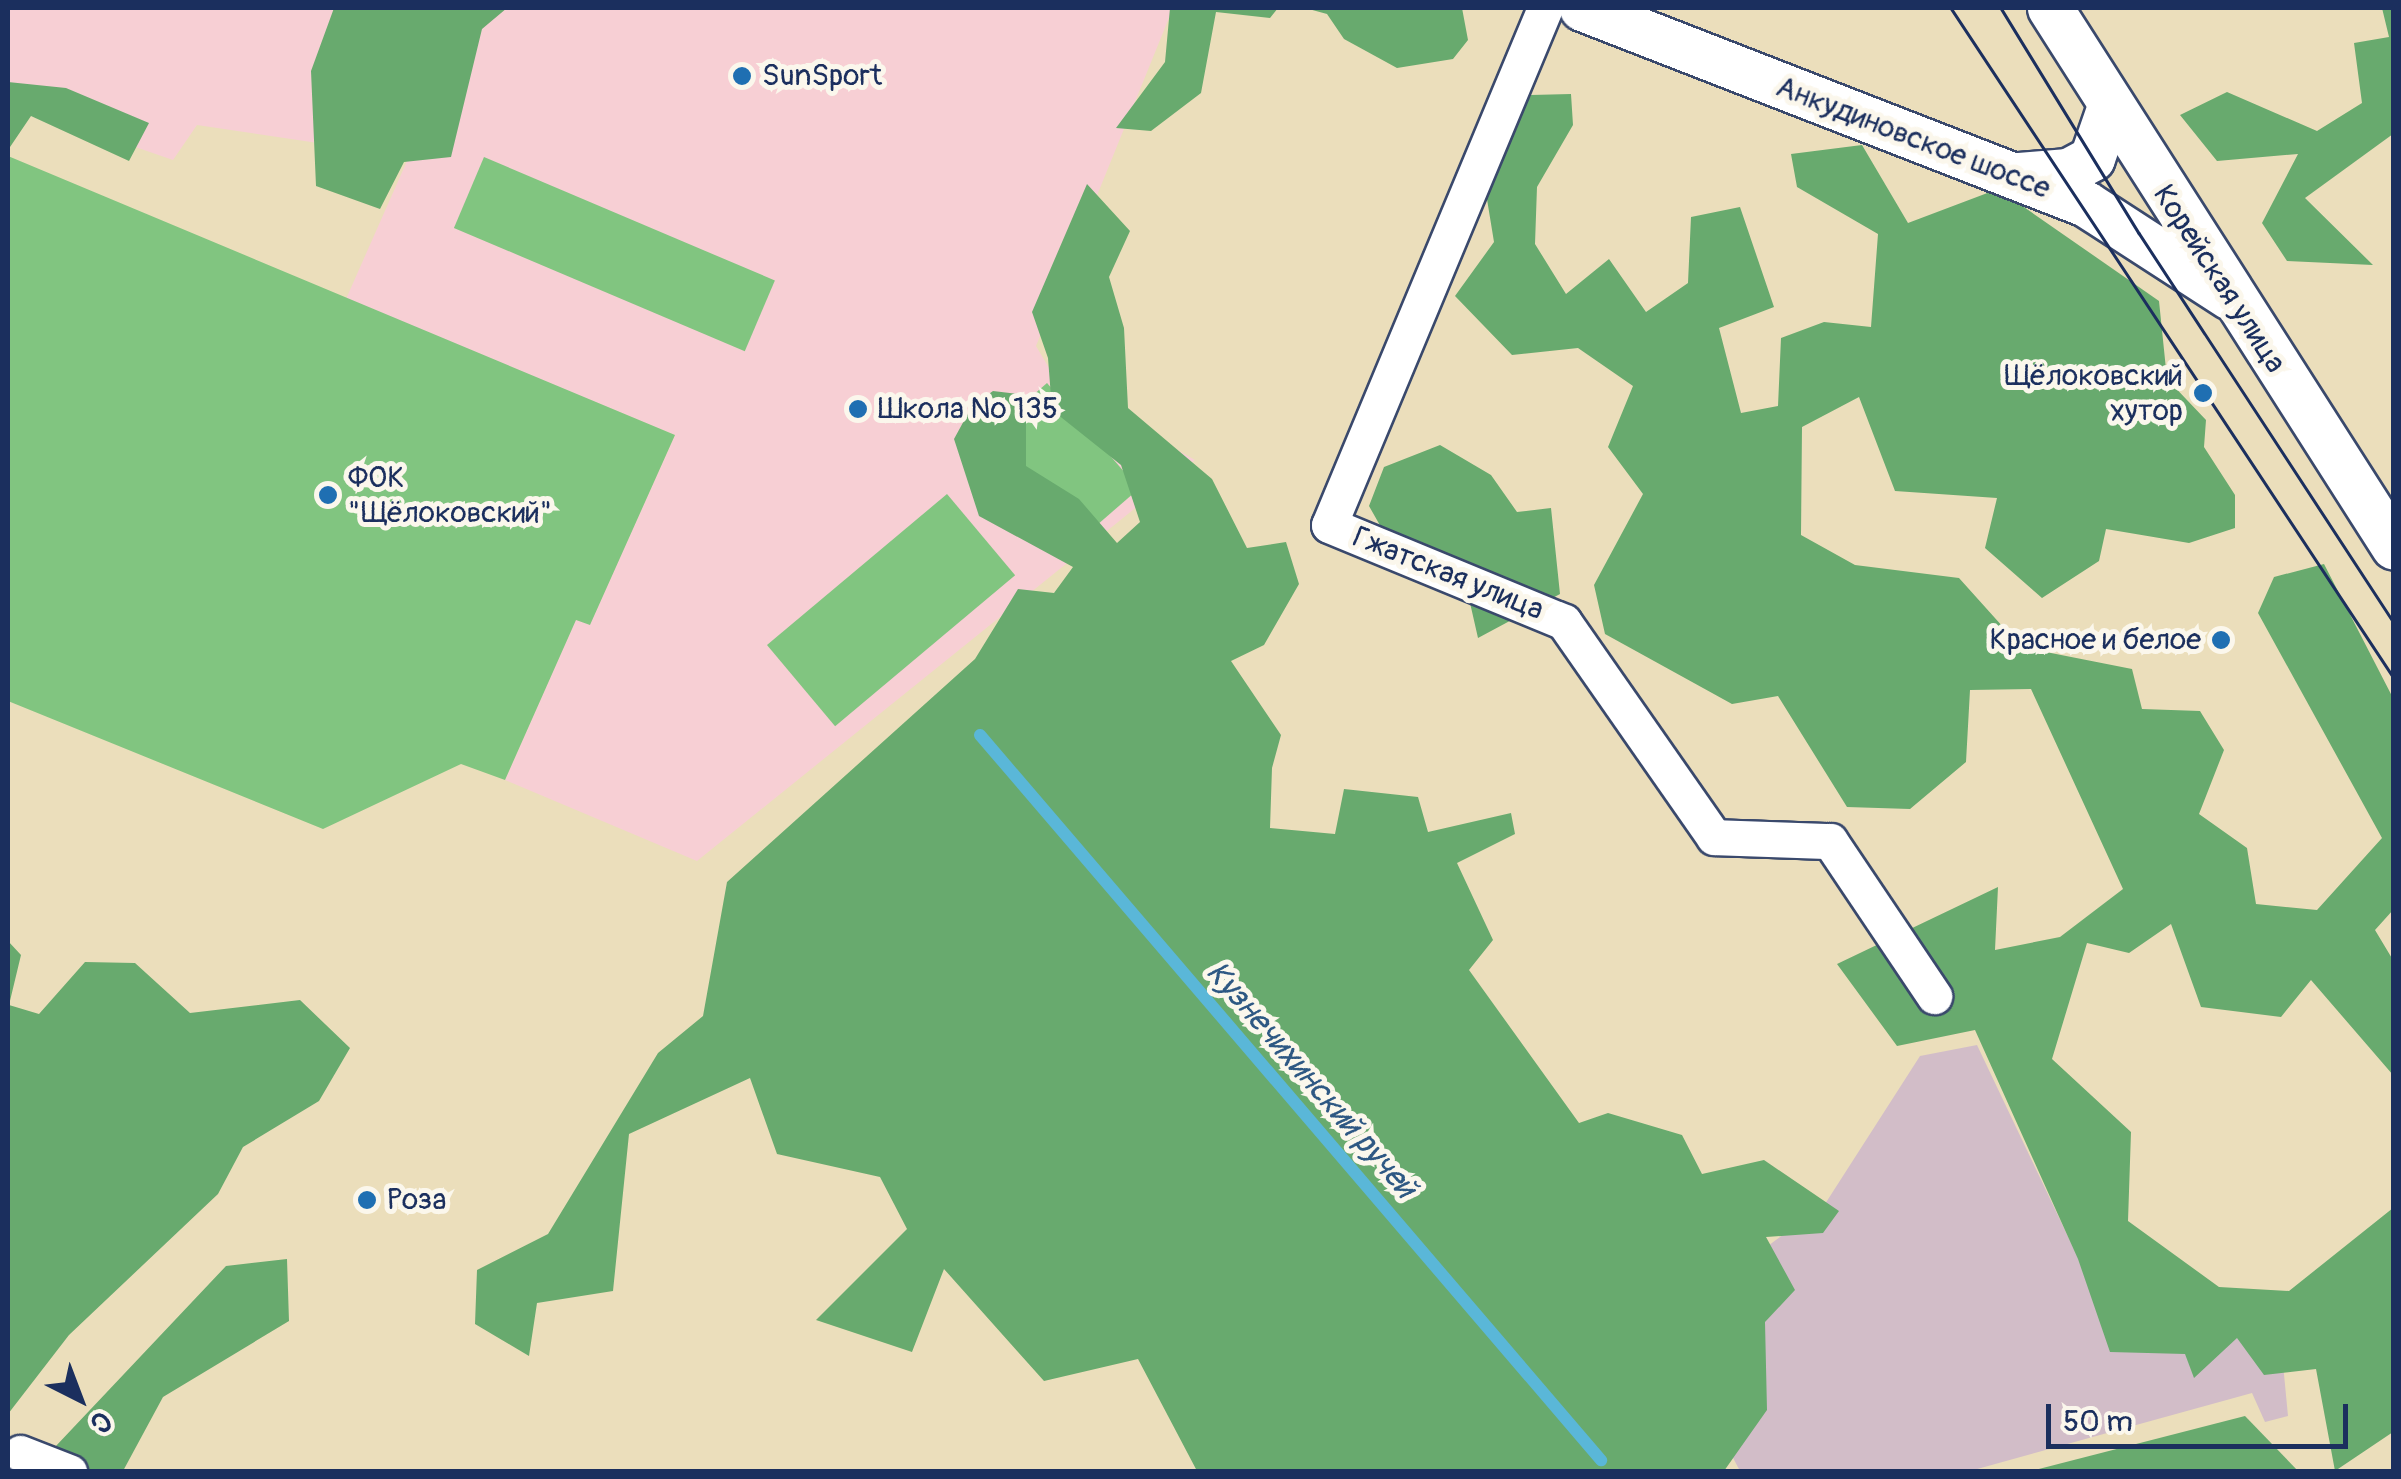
<!DOCTYPE html>
<html>
<head>
<meta charset="utf-8">
<style>
	body { margin:0 }
	#map { position:relative; width:2401px; height:1479px; overflow:hidden; background:#ebdebb; font-family:Pangolin,sans-serif }
	div>[style] { position:absolute }
	.built>* { inset:0; background:#f7cfd4 }
	.industrial>* { inset:0; background:#d2bdc8 }
	.green>* { inset:0; background:#81c580; transform-origin:0 0 }
	.forest>* { inset:0; background:#68aa6e }
	.stream>* { height:12px; margin:-6px; padding:0 6px; transform-origin:6px; border-radius:6px; background:#5ab7d8 }
	.roads { filter:drop-shadow(2px 0 #3a496c) drop-shadow(-2px 0 #3a496c) drop-shadow(0 2px #3a496c) drop-shadow(0 -2px #3a496c) }
	.minor>* { height:35px; margin:-17.5px; padding:0 17.5px; transform-origin:17.5px; border-radius:17.5px; background:#fff }
	.tertiary>* { height:45px; margin:-22.5px; padding:0 22.5px; transform-origin:22.5px; border-radius:22.5px; background:#fff }
	.tram>* { height:2.5px; margin:-1.25px; padding:0 1.25px; transform-origin:1.25px; border-radius:1.25px; background:#1b2f5e }
	.dots>* { width:28px; height:28px; translate:-50% -50%; box-sizing:border-box; border:5px solid #fbf7ec; border-radius:50% }
	span { translate:-50% -50%; white-space:nowrap; text-align:center; line-height:1.15; -webkit-text-stroke:10px #fbf7ec; paint-order:stroke }
	.poi-label { font-size:30px; color:#1b2f5e }
	.left { translate:0 -50%; text-align:left }
	.right { translate:-100% -50%; text-align:right }
	.street-label { font-size:30px; color:#1b2f5e }
	.water-label { font-size:32px; color:#2e5883; font-style:italic }
	.frame { position:absolute; inset:0; border:10px solid #1b2f5e; pointer-events:none }
	.north { position:absolute; left:30px; top:1349px; width:100px; height:100px; -webkit-text-stroke:8px #fbf7ec; paint-order:stroke; rotate:138deg; font-size:28px; font-weight:700; line-height:40px; text-align:center; color:#1b2f5e }
	.north::after { content:''; display:block; margin:auto; width:35px; height:45px; background:#1b2f5e; clip-path:polygon(50% 0,100% 100%,50% 72%,0 100%) }
	.scale { position:absolute; left:2046px; top:1404px; width:302px; height:45px; box-sizing:border-box; border:5px solid #1b2f5e; border-top:0; padding-left:12px; font-size:30px; line-height:35px; white-space:nowrap; color:#1b2f5e; -webkit-text-stroke:8px #fbf7ec; paint-order:stroke }
</style>
</head>
<body>
<div id="map">
	<div class="built">
		<div style="clip-path:polygon(8px 8px,390px 8px,392px 154px,197px 125px,173px 160px,8px 103px)"></div>
		<div style="clip-path:polygon(407px 8px,1173px 8px,1036px 346px,1058px 383px,1195px 460px,697px 861px,505px 780px,576px 619px,590px 624px,675px 435px,346px 299px,453px 57px)"></div>
	</div>
	<div class="industrial">
		<div style="clip-path:polygon(1977px 1045px,2120px 1346px,2270px 1319px,2281px 1343px,2288px 1416px,2265px 1422px,2252px 1393px,1970px 1471px,1740px 1471px,1731px 1454px,1761px 1251px,1825px 1204px,1920px 1056px)"></div>
	</div>
	<div class="green">
		<div style="clip-path:polygon(8px 156px,675px 435px,590px 625px,576px 620px,505px 780px,461px 764px,323px 829px,8px 701px)"></div>
		<div style="left:484px;top:157px;width:316px;height:77px;rotate:23deg"></div>
		<div style="left:1047px;top:383px;width:140px;height:90px;rotate:49deg"></div>
		<div style="left:947px;top:494px;width:106px;height:235px;rotate:50deg"></div>
	</div>
	<div class="forest">
		<div style="clip-path:polygon(334px 8px,507px 8px,482px 29px,451px 157px,404px 162px,380px 209px,316px 186px,311px 71px)"></div>
		<div style="clip-path:polygon(1170px 8px,1278px 8px,1270px 18px,1216px 12px,1201px 93px,1151px 131px,1116px 128px,1165px 62px)"></div>
		<div style="clip-path:polygon(1305px 8px,1462px 8px,1468px 40px,1453px 59px,1397px 68px,1344px 39px,1327px 14px)"></div>
		<div style="clip-path:polygon(2382px 8px,2393px 8px,2393px 134px,2305px 198px,2373px 265px,2287px 261px,2262px 223px,2298px 154px,2217px 161px,2180px 115px,2227px 92px,2317px 131px,2362px 103px,2354px 43px,2389px 37px)"></div>
		<div style="clip-path:polygon(8px 82px,66px 88px,149px 123px,129px 161px,31px 116px,8px 150px)"></div>
		<div style="clip-path:polygon(1571px 94px,1573px 125px,1537px 187px,1535px 244px,1566px 294px,1609px 259px,1646px 312px,1688px 283px,1691px 217px,1740px 207px,1774px 307px,1719px 328px,1741px 413px,1778px 406px,1781px 338px,1824px 322px,1871px 327px,1878px 234px,1797px 187px,1791px 154px,1862px 145px,1908px 223px,1998px 189px,2159px 301px,2167px 379px,2206px 420px,2204px 447px,2235px 495px,2235px 528px,2189px 543px,2106px 529px,2099px 561px,2042px 598px,1985px 548px,1997px 498px,1895px 491px,1859px 397px,1802px 427px,1801px 535px,1855px 565px,1959px 578px,2021px 647px,2132px 669px,2142px 709px,2200px 711px,2224px 750px,2199px 814px,2247px 848px,2256px 904px,2317px 910px,2382px 838px,2258px 613px,2274px 577px,2324px 564px,2393px 698px,2393px 910px,2375px 930px,2393px 960px,2393px 1075px,2311px 980px,2281px 1017px,2201px 1007px,2171px 924px,2129px 953px,2087px 943px,2052px 1059px,2131px 1132px,2128px 1221px,2219px 1287px,2289px 1291px,2393px 1208px,2393px 1432px,2335px 1471px,2316px 1369px,2264px 1375px,2237px 1338px,2194px 1378px,2185px 1354px,2110px 1352px,2078px 1259px,1975px 1030px,1897px 1046px,1837px 964px,1998px 887px,1995px 950px,2060px 937px,2123px 889px,2031px 689px,1970px 690px,1966px 762px,1910px 809px,1847px 807px,1778px 696px,1732px 704px,1605px 634px,1594px 585px,1643px 494px,1608px 447px,1633px 386px,1578px 348px,1512px 355px,1455px 296px,1494px 242px,1484px 181px,1531px 95px)"></div>
		<div style="clip-path:polygon(1087px 184px,1130px 231px,1109px 277px,1124px 328px,1128px 408px,1212px 479px,1247px 548px,1286px 542px,1299px 584px,1264px 645px,1231px 661px,1281px 735px,1272px 768px,1270px 828px,1335px 834px,1344px 789px,1418px 797px,1428px 832px,1511px 813px,1515px 834px,1457px 863px,1493px 940px,1469px 970px,1579px 1123px,1608px 1113px,1682px 1135px,1702px 1174px,1764px 1160px,1839px 1211px,1823px 1233px,1766px 1237px,1795px 1290px,1765px 1322px,1767px 1410px,1724px 1471px,1197px 1471px,1138px 1359px,1044px 1381px,944px 1269px,912px 1352px,816px 1320px,907px 1229px,880px 1177px,777px 1154px,750px 1078px,629px 1134px,613px 1291px,537px 1303px,529px 1356px,475px 1324px,477px 1270px,548px 1234px,658px 1053px,703px 1016px,727px 882px,975px 659px,1018px 589px,1054px 593px,1073px 567px,979px 516px,954px 439px,972px 406px,993px 391px,1026px 395px,1026px 466px,1079px 499px,1117px 543px,1140px 522px,1121px 465px,1052px 410px,1048px 358px,1032px 312px)"></div>
		<div style="clip-path:polygon(1440px 445px,1491px 475px,1517px 512px,1551px 508px,1560px 594px,1478px 638px,1468px 594px,1407px 573px,1369px 506px,1384px 467px)"></div>
		<div style="clip-path:polygon(8px 941px,21px 955px,9px 1005px,39px 1014px,85px 962px,135px 963px,190px 1013px,300px 1000px,350px 1048px,319px 1101px,243px 1147px,218px 1194px,69px 1335px,8px 1414px)"></div>
		<div style="clip-path:polygon(287px 1259px,289px 1321px,163px 1397px,123px 1471px,44px 1472px,55px 1447px,226px 1266px)"></div>
		<div style="clip-path:polygon(2245px 1416px,2298px 1471px,2031px 1471px)"></div>
	</div>
	<div class="stream">
		<div style="left:980px;top:735px;width:955px;rotate:49.42deg"></div>
	</div>
	<div class="roads">
		<div class="minor">
			<div style="left:1545px;top:8px;width:560px;rotate:112.67deg"></div>
			<div style="left:1329px;top:525px;width:254px;rotate:22.4deg"></div>
			<div style="left:1564px;top:622px;width:262px;rotate:55.1deg"></div>
			<div style="left:1714px;top:837px;width:116px;rotate:2deg"></div>
			<div style="left:1830px;top:841px;width:187px;rotate:56.1deg"></div>
			<div style="left:20px;top:1453px;width:53px;rotate:21.2deg"></div>
		</div>
		<div class="tertiary">
			<div style="left:1582px;top:8px;width:541px;rotate:21.25deg"></div>
			<div style="left:2086px;top:204px;width:171px;rotate:32.9deg"></div>
			<div style="left:2050px;top:8px;width:639px;rotate:57.45deg"></div>
			<div style="left:2019px;top:175px;width:49px;rotate:-4.7deg"></div>
			<div style="left:2068px;top:171px;width:27px;rotate:-28deg"></div>
			<div style="left:2092px;top:158px;width:55px;rotate:-70.9deg"></div>
		</div>
	</div>
	<div class="tram">
		<div style="left:1951px;top:8px;width:803px;rotate:56.53deg"></div>
		<div style="left:2001px;top:8px;width:264px;rotate:58.5deg"></div>
		<div style="left:2139px;top:233px;width:466px;rotate:56.8deg"></div>
	</div>
	<div class="dots">
		<div style="left:742px;top:76px;background:#1f6fb2"></div>
		<div style="left:2203px;top:393px;background:#1f6fb2"></div>
		<div style="left:858px;top:409px;background:#1f6fb2"></div>
		<div style="left:328px;top:495px;background:#1f6fb2"></div>
		<div style="left:2221px;top:640px;background:#1f6fb2"></div>
		<div style="left:367px;top:1200px;background:#1f6fb2"></div>
	</div>
	<div class="poi-label">
		<span class="left" style="left:762px;top:76px">SunSport</span>
		<span class="right" style="left:2183px;top:393px">Щёлоковский<br>хутор</span>
		<span class="left" style="left:878px;top:409px">Школа № 135</span>
		<span class="left" style="left:348px;top:495px">ФОК<br>"Щёлоковский"</span>
		<span class="right" style="left:2201px;top:640px">Красное и белое</span>
		<span class="left" style="left:387px;top:1200px">Роза</span>
	</div>
	<div class="street-label">
		<span style="left:1913px;top:138px;rotate:21deg">Анкудиновское шоссе</span>
		<span style="left:2219px;top:279px;rotate:57deg">Корейская улица</span>
		<span style="left:1448px;top:574px;rotate:22deg">Гжатская улица</span>
	</div>
	<div class="water-label">
		<span style="left:1311px;top:1080px;rotate:49deg">Кузнечихинский ручей</span>
	</div>
	<div class="frame"></div>
	<div class="north">С</div>
	<div class="scale">50 m</div>
</div>
</body>
</html>
